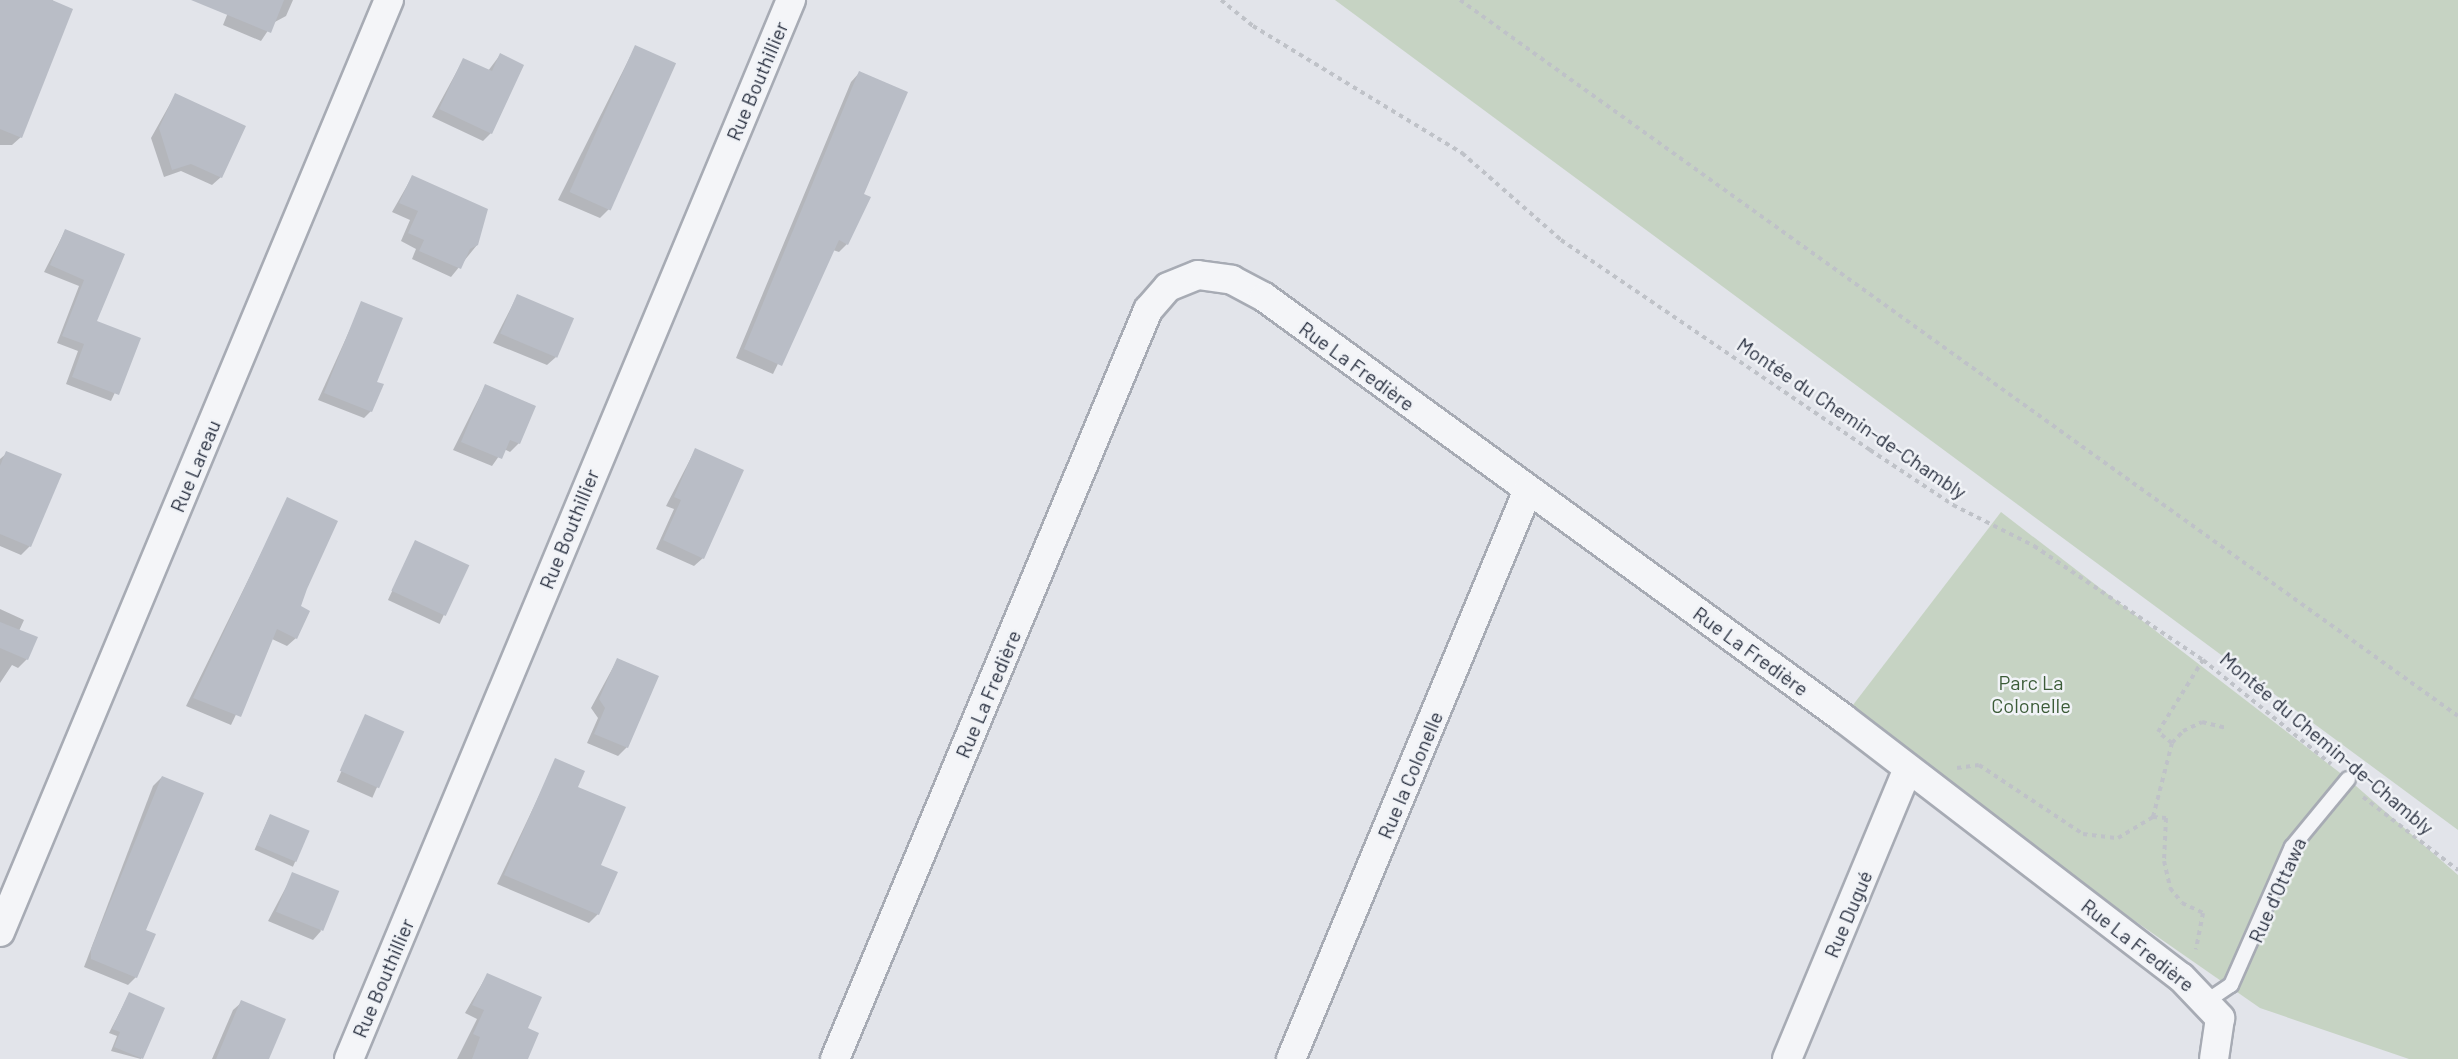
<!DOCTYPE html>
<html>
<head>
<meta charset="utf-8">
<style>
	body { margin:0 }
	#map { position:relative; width:2458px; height:1059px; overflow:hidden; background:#e2e4ea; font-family:Barlow,sans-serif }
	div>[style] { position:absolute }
	.green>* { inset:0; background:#c6d3c3 }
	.shadow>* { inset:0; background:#0003; transform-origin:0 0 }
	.building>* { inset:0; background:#b9bdc6; transform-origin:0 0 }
	.path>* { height:4px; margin-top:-2px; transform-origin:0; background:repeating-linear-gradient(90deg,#bfc2c8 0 4.5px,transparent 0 9px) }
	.roads { filter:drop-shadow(2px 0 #a7abb4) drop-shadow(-2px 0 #a7abb4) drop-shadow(0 2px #a7abb4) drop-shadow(0 -2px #a7abb4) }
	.service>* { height:14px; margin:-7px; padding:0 7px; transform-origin:7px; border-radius:7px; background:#f4f5f8 }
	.minor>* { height:28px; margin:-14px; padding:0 14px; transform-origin:14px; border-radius:14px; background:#f4f5f8 }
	span { translate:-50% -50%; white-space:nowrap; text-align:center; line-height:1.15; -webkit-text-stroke:5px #f1f3f7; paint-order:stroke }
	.street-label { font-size:20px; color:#2a3141 }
	.park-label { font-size:20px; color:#3c5c38 }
</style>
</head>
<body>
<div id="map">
	<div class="green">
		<div style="clip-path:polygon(1335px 0,2458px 0,2458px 830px)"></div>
		<div style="clip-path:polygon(2001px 512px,2348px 779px,2458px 875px,2458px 1059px,2409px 1059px,2260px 1008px,1843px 718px)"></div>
	</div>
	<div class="shadow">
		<div style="clip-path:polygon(0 0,53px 0,21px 137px,12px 145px,0 145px)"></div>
		<div style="clip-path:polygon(233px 0,293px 0,286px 16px,273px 23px,261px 41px,223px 25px)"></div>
		<div style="clip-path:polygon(635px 47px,609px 209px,600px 218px,558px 200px)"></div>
		<div style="clip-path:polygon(500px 55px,491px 133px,483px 141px,432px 117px,463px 60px,488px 71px)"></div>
		<div style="clip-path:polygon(859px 73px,863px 195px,847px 244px,839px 252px,833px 250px,773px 374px,736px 358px,851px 82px)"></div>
		<div style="clip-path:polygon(175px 95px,221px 177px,212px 185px,181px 171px,164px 177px,151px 138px)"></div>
		<div style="clip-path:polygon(412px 177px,477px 245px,451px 277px,412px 259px,416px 249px,401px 241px,410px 220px,392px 212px)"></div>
		<div style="clip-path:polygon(65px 231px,123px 255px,95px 322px,140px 339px,111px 401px,66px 384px,78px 351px,57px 343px,79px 286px,44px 272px)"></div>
		<div style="clip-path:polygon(517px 296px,556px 357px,547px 365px,493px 343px)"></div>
		<div style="clip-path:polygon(362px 303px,375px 382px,371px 411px,364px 418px,318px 400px)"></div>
		<div style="clip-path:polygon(485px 386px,519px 443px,510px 452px,504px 449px,492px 466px,453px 450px)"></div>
		<div style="clip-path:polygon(695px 450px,703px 558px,694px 566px,656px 549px,674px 509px,666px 506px)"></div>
		<div style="clip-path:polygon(7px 453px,30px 546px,21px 555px,0 546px,0 459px)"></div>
		<div style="clip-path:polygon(288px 499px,299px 607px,296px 638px,287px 646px,272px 639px,231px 725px,186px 706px)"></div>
		<div style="left:415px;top:542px;width:57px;height:64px;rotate:25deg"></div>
		<div style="clip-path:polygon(0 609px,24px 620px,19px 631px,27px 659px,18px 668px,12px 665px,0 683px)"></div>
		<div style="clip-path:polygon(617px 660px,627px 747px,618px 756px,587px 743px,598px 718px,591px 708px)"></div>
		<div style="left:366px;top:716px;width:39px;height:72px;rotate:24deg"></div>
		<div style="clip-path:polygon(556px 760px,576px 788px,599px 866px,598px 914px,589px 923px,497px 884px)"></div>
		<div style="clip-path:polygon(162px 777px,145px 931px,136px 977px,128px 985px,84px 967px,153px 786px)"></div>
		<div style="left:270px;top:815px;width:42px;height:38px;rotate:24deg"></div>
		<div style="clip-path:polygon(293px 874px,321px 931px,313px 940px,268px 921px)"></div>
		<div style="clip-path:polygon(487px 975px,526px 1028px,526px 1059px,457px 1059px,477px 1019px,465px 1013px)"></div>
		<div style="clip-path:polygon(129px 994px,163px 1009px,141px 1059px,111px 1051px,117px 1036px,109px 1033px)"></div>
		<div style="clip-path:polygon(242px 1002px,267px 1059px,212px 1059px,233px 1010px)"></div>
	</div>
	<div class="building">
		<div style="clip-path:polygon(0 0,52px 0,73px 9px,22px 138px,0 129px)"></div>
		<div style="clip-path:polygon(191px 0,284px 0,271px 33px)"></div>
		<div style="left:635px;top:45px;width:45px;height:161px;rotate:24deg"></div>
		<div style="clip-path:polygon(500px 53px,524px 65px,492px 134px,439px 109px,463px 58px,492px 71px)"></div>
		<div style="clip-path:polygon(859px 71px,908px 92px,864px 194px,871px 197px,848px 245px,839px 240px,782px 366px,744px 349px)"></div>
		<div style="clip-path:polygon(175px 93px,246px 126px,222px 178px,191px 164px,172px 170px,159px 128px)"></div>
		<div style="clip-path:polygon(412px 175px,488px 209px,478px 245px,470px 249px,461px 269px,419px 251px,424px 240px,408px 233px,418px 211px,399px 203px)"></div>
		<div style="clip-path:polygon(65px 229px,125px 254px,97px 321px,141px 338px,119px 395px,72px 377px,84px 344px,62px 336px,84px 280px,50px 265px)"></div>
		<div style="left:517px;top:294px;width:62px;height:43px;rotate:23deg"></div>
		<div style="clip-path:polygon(361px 301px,403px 318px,377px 382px,384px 384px,372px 412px,324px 393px)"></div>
		<div style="clip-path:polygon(485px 384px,536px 406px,520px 444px,510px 440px,502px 459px,461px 442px)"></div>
		<div style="clip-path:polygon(695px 448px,744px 470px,704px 559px,663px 540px,681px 500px,674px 497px)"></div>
		<div style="clip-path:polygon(6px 451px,62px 474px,31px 547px,0 534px,0 466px)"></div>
		<div style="clip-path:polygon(287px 497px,338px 521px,307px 589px,301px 606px,310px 611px,297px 639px,277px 629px,241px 717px,193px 698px)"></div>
		<div style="left:415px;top:540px;width:60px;height:56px;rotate:25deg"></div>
		<div style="clip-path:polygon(0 622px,38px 637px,28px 660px,0 648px)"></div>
		<div style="clip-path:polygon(617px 658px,659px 676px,628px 748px,594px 734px,605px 708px,599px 699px)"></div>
		<div style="left:365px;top:714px;width:43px;height:62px;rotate:24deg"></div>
		<div style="clip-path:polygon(555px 758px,585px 771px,578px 787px,626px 807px,601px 865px,618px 872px,599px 915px,504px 875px)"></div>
		<div style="clip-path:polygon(162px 776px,204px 793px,146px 930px,156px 934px,137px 978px,91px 959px,91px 949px)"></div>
		<div style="left:270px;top:814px;width:43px;height:34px;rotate:23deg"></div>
		<div style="left:292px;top:872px;width:51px;height:43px;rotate:22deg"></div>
		<div style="clip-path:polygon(487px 973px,542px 997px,528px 1028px,539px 1033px,528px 1059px,472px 1059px,480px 1037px,473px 1034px,484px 1010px,472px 1005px)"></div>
		<div style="clip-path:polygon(129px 992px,165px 1008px,143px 1059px,114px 1047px,120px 1032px,112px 1029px)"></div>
		<div style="clip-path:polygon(241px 1000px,286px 1019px,269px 1059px,216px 1059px)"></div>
	</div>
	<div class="path">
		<div style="left:1221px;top:0;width:41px;rotate:39.1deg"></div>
		<div style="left:1253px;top:26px;width:245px;rotate:31.3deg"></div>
		<div style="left:1462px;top:153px;width:132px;rotate:41.3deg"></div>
		<div style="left:1561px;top:240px;width:374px;rotate:34.2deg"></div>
		<div style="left:1870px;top:450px;width:100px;rotate:33.5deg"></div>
		<div style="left:1953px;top:505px;width:91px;rotate:26.8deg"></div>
		<div style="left:2034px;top:546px;width:204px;rotate:34deg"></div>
		<div style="left:2203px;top:660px;width:165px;rotate:39.1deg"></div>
		<div style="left:1460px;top:0;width:1228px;rotate:35.66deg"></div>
		<div style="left:2172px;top:743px;width:18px;rotate:-142deg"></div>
		<div style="left:2158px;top:732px;width:85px;rotate:-58deg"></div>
		<div style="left:1957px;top:768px;width:22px;rotate:-8deg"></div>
		<div style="left:1979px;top:765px;width:125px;rotate:33.6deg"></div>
		<div style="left:2083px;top:834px;width:35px;rotate:7deg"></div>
		<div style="left:2118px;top:838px;width:41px;rotate:-31deg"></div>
		<div style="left:2153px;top:817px;width:76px;rotate:-75.6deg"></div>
		<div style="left:2172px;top:743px;width:16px;rotate:-47deg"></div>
		<div style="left:2183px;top:731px;width:21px;rotate:-25deg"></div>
		<div style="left:2202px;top:722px;width:25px;rotate:14deg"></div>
		<div style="left:2363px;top:797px;width:120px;rotate:37.5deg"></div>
		<div style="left:2153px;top:817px;width:13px;rotate:4deg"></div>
		<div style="left:2166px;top:818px;width:43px;rotate:92.7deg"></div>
		<div style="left:2164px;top:861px;width:28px;rotate:77deg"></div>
		<div style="left:2170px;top:888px;width:19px;rotate:51deg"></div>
		<div style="left:2182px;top:903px;width:23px;rotate:25deg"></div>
		<div style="left:2203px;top:913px;width:37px;rotate:101deg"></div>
	</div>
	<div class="roads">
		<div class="service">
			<div style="left:2207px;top:1001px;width:29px;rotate:-34deg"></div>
			<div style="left:2231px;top:985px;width:151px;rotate:-66.2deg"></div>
			<div style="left:2292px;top:847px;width:88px;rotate:-50.5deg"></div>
		</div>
		<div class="minor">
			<div style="left:0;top:932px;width:1010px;rotate:-67.35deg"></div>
			<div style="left:349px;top:1059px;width:1148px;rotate:-67.35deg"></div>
			<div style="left:835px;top:1059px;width:812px;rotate:-67.32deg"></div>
			<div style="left:1148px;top:310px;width:30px;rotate:-49deg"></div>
			<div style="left:1168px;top:287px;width:32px;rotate:-22deg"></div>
			<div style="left:1198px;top:275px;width:34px;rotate:8deg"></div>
			<div style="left:1232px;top:280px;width:36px;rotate:28deg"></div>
			<div style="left:1264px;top:297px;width:716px;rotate:36.02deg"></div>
			<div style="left:1843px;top:718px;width:426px;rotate:37.5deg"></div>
			<div style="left:2181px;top:977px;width:57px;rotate:46.4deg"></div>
			<div style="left:2220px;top:1018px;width:41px;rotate:98.3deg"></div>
			<div style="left:1291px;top:1059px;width:616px;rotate:-67.39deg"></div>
			<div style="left:1787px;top:1059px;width:314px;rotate:-67.4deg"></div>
		</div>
	</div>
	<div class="street-label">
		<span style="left:757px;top:81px;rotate:-67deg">Rue Bouthillier</span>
		<span style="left:1357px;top:366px;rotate:36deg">Rue La Fredière</span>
		<span style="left:1852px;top:418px;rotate:34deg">Montée du Chemin-de-Chambly</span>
		<span style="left:195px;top:466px;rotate:-67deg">Rue Lareau</span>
		<span style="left:569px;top:529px;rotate:-68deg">Rue Bouthillier</span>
		<span style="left:1751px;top:651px;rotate:36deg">Rue La Fredière</span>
		<span style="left:988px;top:694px;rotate:-67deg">Rue La Fredière</span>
		<span style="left:2327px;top:743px;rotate:40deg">Montée du Chemin-de-Chambly</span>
		<span style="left:1410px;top:775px;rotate:-67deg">Rue la Colonelle</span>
		<span style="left:2277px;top:890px;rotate:-66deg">Rue d'Ottawa</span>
		<span style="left:1848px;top:914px;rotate:-67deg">Rue Dugué</span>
		<span style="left:2138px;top:945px;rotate:38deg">Rue La Fredière</span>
		<span style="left:383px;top:978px;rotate:-67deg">Rue Bouthillier</span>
	</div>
	<div class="park-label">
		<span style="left:2031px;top:694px">Parc La<br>Colonelle</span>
	</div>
</div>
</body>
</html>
